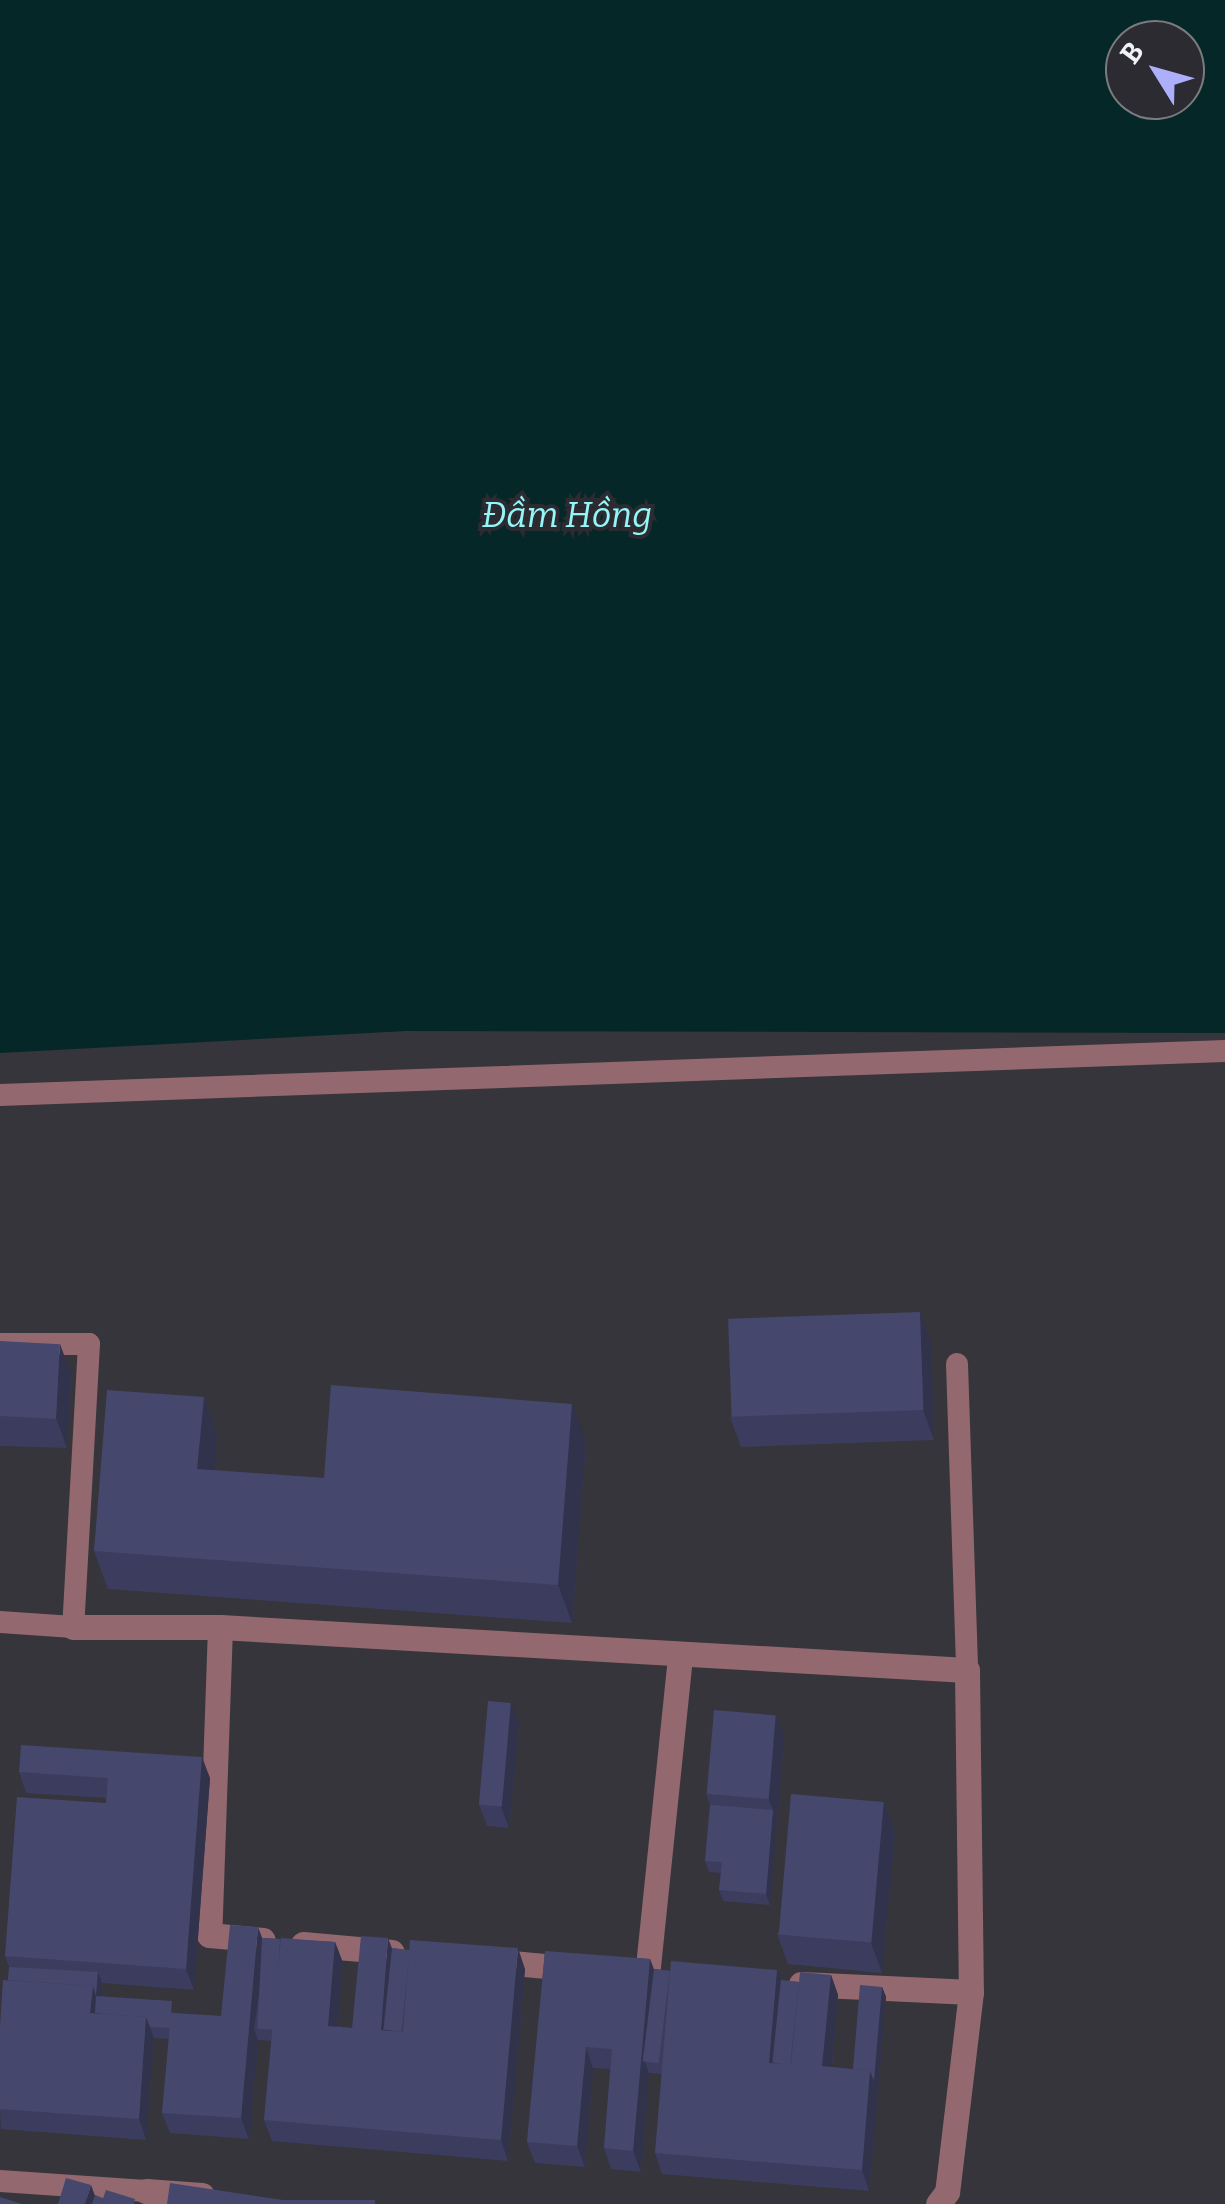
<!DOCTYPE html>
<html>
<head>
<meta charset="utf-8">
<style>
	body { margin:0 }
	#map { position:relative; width:1225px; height:2204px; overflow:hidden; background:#35353b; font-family:Bitter,serif }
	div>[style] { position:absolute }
	.water>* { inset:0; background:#062728 }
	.service>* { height:22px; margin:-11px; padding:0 11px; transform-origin:11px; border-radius:11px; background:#93696f }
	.minor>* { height:25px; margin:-12.5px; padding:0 12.5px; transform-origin:12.5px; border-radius:12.5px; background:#93696f }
	.wall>* { inset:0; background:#3c3d5e }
	.shaded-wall>* { inset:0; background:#31324c }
	.building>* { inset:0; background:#46476d; transform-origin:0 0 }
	span { translate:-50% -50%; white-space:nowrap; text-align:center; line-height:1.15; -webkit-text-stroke:8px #2b2b31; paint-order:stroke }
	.water-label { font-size:35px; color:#94f6f7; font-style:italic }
	.north { position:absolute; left:1105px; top:20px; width:100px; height:100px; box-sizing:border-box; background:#2b2b31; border:2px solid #7a7b7f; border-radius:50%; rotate:307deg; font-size:28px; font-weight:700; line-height:40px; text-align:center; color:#f1f2f5 }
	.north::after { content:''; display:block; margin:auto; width:35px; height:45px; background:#adaffb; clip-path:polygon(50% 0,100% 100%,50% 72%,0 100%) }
</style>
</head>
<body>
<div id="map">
	<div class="water">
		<div style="clip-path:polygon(evenodd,0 0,1225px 0,1225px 1033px,406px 1031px,0 1053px,0 0,1125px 40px,1185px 40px,1185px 100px,1125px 100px,1125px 40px)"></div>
	</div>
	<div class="service">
		<div style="left:0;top:1095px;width:1226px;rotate:-2.06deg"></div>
		<div style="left:0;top:1344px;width:89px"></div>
		<div style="left:89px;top:1344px;width:283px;rotate:93.2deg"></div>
		<div style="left:73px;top:1627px;width:73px;rotate:-176.1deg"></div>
		<div style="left:957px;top:1364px;width:306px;rotate:88.1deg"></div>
		<div style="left:0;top:2181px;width:146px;rotate:3.9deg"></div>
	</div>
	<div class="minor">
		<div style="left:73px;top:1627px;width:147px"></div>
		<div style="left:220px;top:1627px;width:748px;rotate:3.29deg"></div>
		<div style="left:967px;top:1670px;width:322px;rotate:89.3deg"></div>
		<div style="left:971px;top:1992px;width:201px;rotate:96.8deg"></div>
		<div style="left:947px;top:2192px;width:15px;rotate:127deg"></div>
		<div style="left:220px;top:1627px;width:308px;rotate:92deg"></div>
		<div style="left:209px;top:1935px;width:54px;rotate:5.3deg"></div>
		<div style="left:303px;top:1944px;width:89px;rotate:5.1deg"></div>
		<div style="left:492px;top:1961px;width:84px;rotate:5.4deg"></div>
		<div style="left:647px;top:1976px;width:320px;rotate:-84.1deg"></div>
		<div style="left:801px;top:1984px;width:170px;rotate:2.7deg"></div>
		<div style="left:146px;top:2191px;width:56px;rotate:4.1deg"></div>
	</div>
	<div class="wall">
		<div style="clip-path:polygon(0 1341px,71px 1374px,67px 1448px,0 1446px)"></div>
		<div style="clip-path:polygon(931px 1342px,934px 1440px,741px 1447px,730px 1417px)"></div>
		<div style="clip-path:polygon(204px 1397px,217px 1435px,214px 1470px,324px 1478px,586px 1441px,572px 1623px,108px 1589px,94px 1551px)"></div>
		<div style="clip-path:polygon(519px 1724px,509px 1828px,487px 1826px,479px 1805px)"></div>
		<div style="clip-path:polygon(784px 1736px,770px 1905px,723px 1901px,719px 1890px,721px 1873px,709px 1872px,705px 1861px,710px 1805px,706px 1794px)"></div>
		<div style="clip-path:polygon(19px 1772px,210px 1778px,194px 1990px,102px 1983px,101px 1996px,176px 2013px,221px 2016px,262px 1938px,335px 1942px,343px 1963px,337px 2026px,352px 2028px,392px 1948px,525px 1969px,508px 2161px,272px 2141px,264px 2120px,271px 2041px,258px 2040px,249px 2139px,170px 2133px,162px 2113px,169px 2039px,154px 2038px,146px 2140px,1px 2129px,0 2109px,9px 1967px,5px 1956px,106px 1803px,106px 1798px,26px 1793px)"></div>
		<div style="clip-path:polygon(884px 1802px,895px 1832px,882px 1973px,788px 1964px,777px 1934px)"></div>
		<div style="clip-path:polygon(545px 1951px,650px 1959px,654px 1969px,799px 1982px,831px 1975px,838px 1995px,832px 2067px,853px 2069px,882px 1987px,886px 1997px,869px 2191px,662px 2174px,655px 2153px,662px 2074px,649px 2073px,641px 2172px,611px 2169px,604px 2148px,610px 2069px,593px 2068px,585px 2167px,535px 2163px,527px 2142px)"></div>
	</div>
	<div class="shaded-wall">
		<div style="clip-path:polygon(920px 1312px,931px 1342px,934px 1440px,923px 1410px)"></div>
		<div style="clip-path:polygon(60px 1344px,71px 1374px,67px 1448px,56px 1418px)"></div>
		<div style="clip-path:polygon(204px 1397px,217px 1435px,211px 1507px,197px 1469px)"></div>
		<div style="clip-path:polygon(572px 1404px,586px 1441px,572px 1623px,558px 1585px)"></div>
		<div style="clip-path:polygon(511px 1703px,519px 1724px,509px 1828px,501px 1807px)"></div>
		<div style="clip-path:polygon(776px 1715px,784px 1736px,770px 1905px,766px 1894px,773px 1810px,769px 1800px)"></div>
		<div style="clip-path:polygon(202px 1757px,210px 1778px,194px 1990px,186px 1969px)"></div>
		<div style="clip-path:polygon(884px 1802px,895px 1832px,882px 1973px,871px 1943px)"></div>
		<div style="clip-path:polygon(258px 1927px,266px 1948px,254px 2029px,258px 2040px,249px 2139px,241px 2118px)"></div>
		<div style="clip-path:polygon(388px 1938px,396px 1959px,389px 2041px,381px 2030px)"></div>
		<div style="clip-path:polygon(335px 1942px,343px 1963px,335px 2047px,328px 2026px)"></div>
		<div style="clip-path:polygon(518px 1948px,525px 1969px,508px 2161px,501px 2140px)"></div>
		<div style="clip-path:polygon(650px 1959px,657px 1980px,645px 2062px,649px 2073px,641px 2172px,633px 2151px)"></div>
		<div style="clip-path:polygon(777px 1970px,785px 1991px,777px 2073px,769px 2063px)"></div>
		<div style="clip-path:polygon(98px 1972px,102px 1983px,99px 2024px,90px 2013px,93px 1986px)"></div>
		<div style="clip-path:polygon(831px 1975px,838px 1995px,830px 2087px,822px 2066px)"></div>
		<div style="clip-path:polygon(882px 1987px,886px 1997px,869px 2191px,862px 2170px,870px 2071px)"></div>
		<div style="clip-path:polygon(146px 2017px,154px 2038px,146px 2140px,139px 2119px)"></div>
		<div style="clip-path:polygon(586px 2047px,593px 2068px,585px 2167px,577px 2146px)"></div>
		<div style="clip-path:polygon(91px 2185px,98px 2204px,85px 2204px)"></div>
	</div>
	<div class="building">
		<div style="left:920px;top:1312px;width:98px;height:192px;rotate:88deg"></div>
		<div style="left:0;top:1341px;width:60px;height:75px;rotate:3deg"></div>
		<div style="clip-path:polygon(331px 1385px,572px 1404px,558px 1585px,94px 1551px,107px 1390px,204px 1397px,197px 1469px,324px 1478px)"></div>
		<div style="left:488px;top:1701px;width:23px;height:104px;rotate:5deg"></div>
		<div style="left:714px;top:1710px;width:62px;height:84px;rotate:5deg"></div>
		<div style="clip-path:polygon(21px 1745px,202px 1757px,186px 1969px,5px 1956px,17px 1797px,106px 1803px,108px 1778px,19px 1772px)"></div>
		<div style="left:791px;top:1794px;width:93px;height:141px;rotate:5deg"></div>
		<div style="clip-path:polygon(710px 1805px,773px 1810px,766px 1894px,719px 1890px,722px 1862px,705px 1861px)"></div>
		<div style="clip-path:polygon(230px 1925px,258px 1927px,241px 2118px,162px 2113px,171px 2013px,221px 2016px)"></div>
		<div style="clip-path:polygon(361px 1936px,388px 1938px,381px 2030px,403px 2032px,410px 1940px,518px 1948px,501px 2140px,264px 2120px,281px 1938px,335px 1942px,328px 2026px,352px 2028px)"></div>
		<div style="left:262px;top:1938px;width:18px;height:91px;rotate:3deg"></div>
		<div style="left:392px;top:1948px;width:18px;height:82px;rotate:6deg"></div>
		<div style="clip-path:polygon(545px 1951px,650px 1959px,633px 2151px,604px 2148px,612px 2049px,586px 2047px,577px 2146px,527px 2142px)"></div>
		<div style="clip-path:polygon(671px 1961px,777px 1970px,769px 2063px,791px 2064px,800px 1972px,831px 1975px,822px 2066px,870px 2071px,862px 2170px,655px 2153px)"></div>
		<div style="clip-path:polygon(9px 1967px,98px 1972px,96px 1996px,93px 1986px,8px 1980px)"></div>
		<div style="left:654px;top:1969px;width:16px;height:93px;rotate:7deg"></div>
		<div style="clip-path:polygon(3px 1980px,93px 1986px,90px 2013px,146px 2017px,139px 2119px,0 2109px,0 2026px)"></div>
		<div style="left:781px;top:1980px;width:18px;height:83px;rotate:6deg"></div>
		<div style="clip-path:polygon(860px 1985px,882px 1987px,874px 2081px,870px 2071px,853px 2069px)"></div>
		<div style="clip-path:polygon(96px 1996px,172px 2001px,170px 2028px,150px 2027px,146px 2017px,95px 2013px)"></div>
		<div style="clip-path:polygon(66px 2178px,91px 2185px,85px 2204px,58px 2204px)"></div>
		<div style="clip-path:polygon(170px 2183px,283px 2200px,375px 2200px,375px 2204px,167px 2204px)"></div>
		<div style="clip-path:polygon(106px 2190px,135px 2199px,134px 2204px,101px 2204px)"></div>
		<div style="clip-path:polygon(95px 2195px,103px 2198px,101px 2204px,92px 2204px)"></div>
		<div style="clip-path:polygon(0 2197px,22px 2204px,0 2204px)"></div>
	</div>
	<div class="water-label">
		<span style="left:567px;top:515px">Đầm Hồng</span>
	</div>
	<div class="north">B</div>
</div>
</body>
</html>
